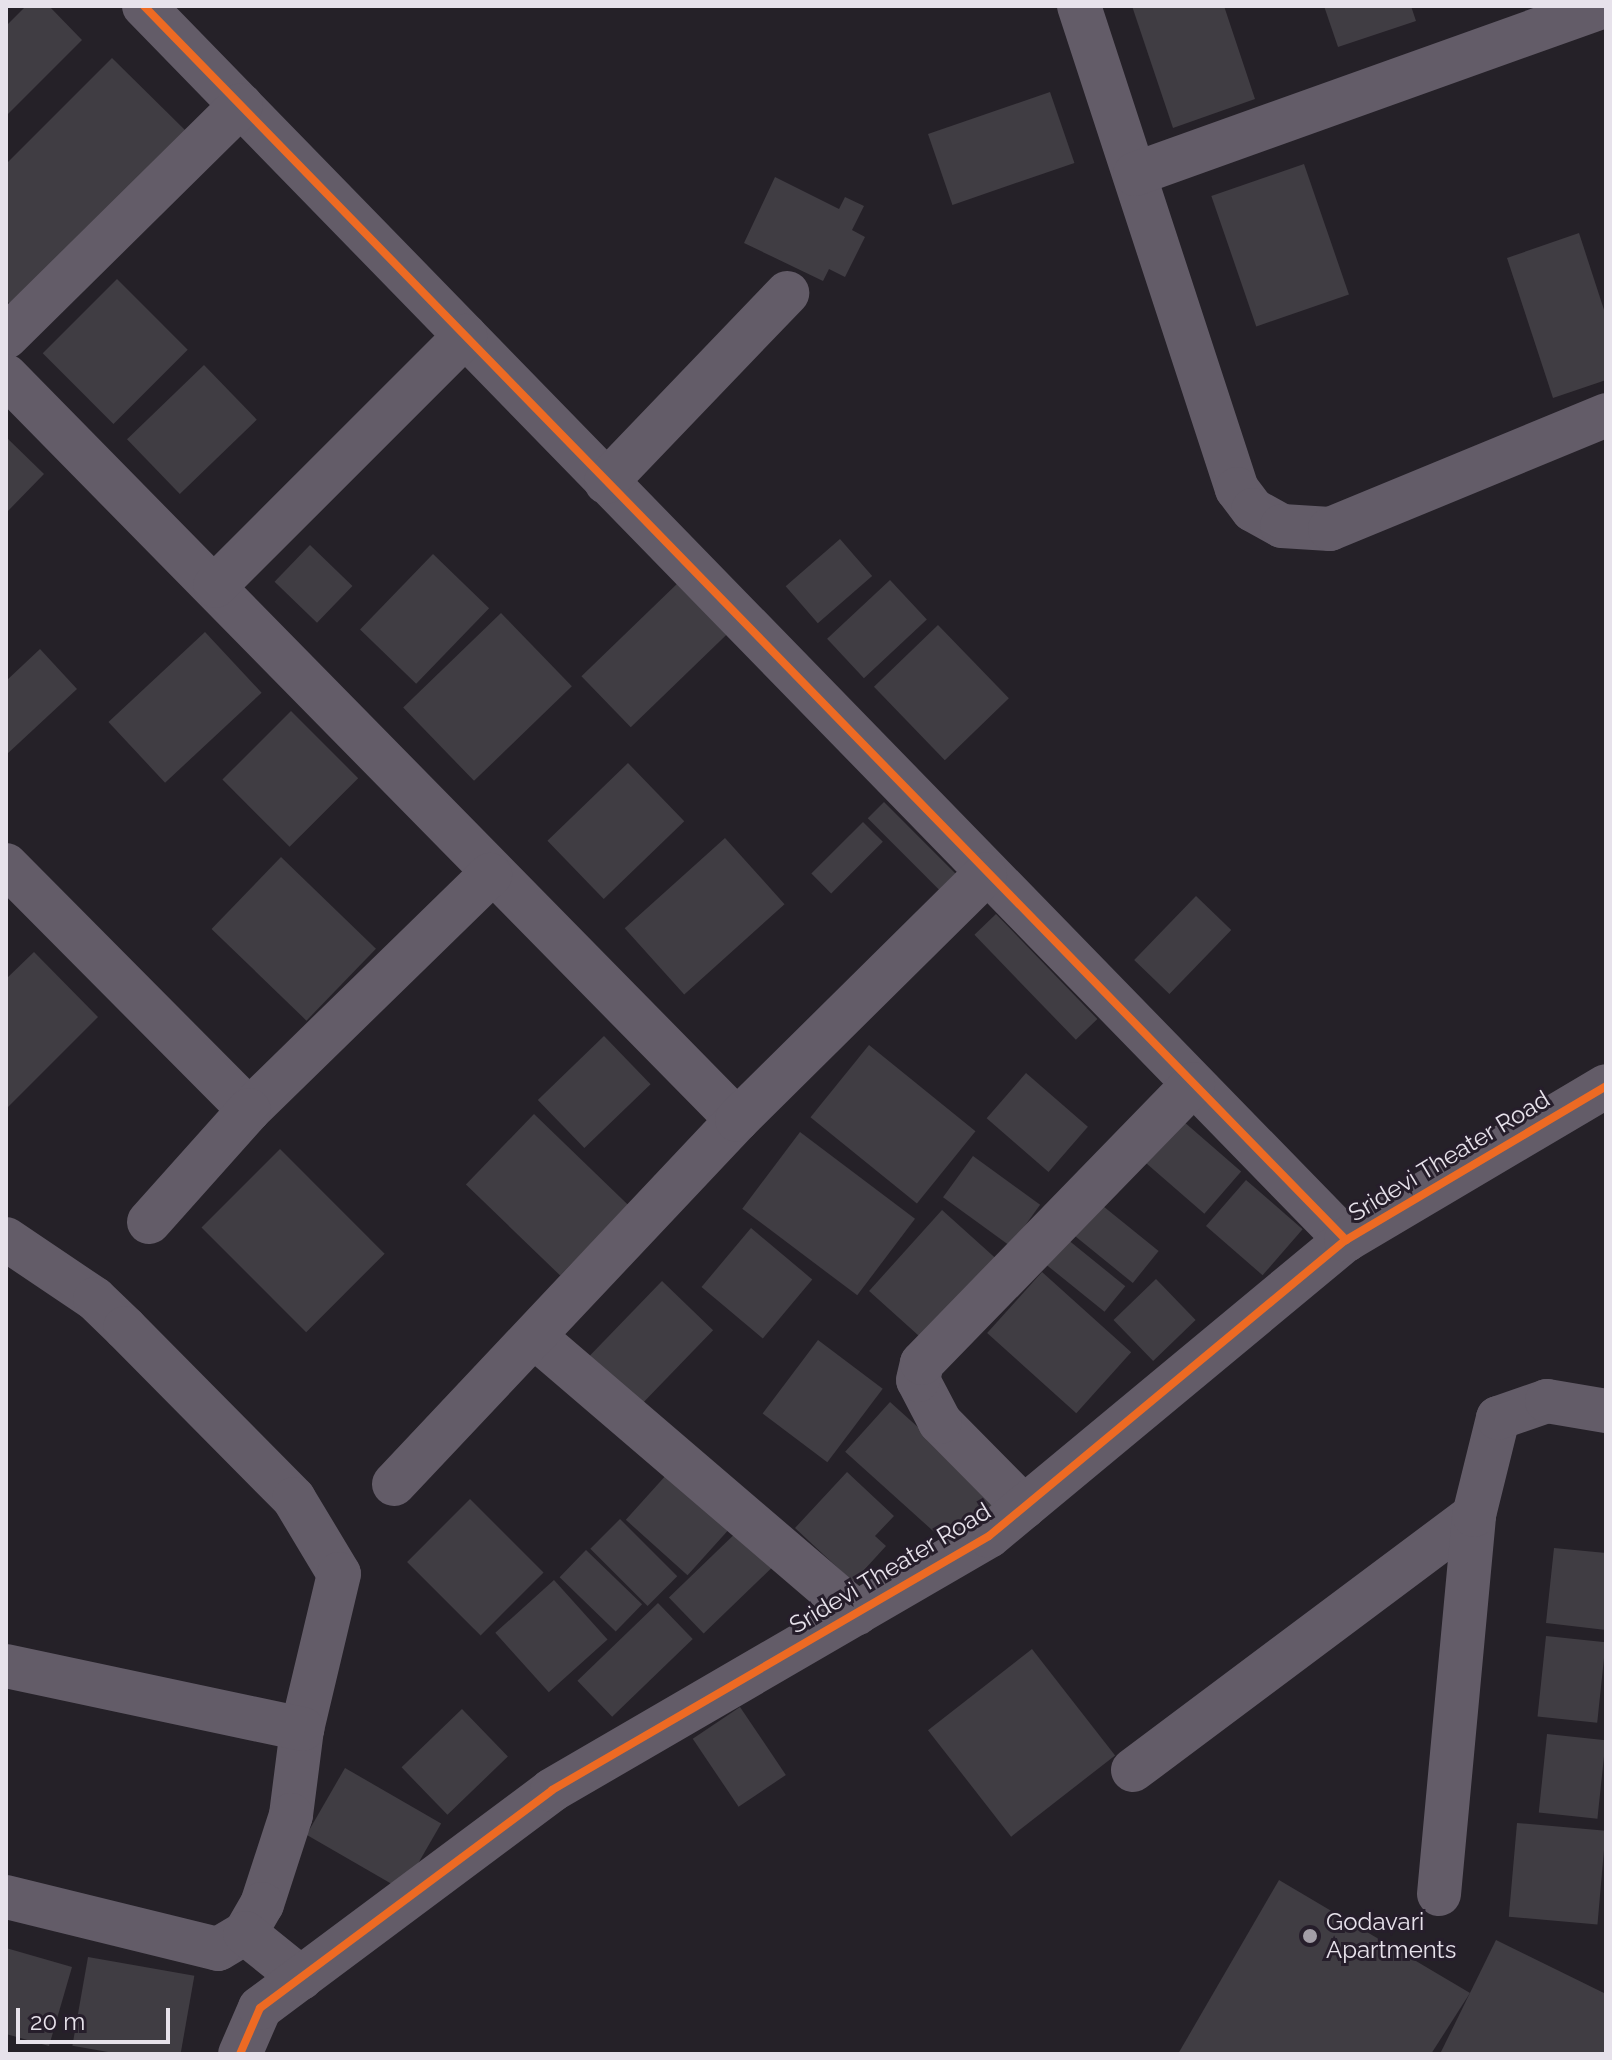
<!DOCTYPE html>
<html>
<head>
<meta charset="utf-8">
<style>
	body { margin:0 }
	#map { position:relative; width:1612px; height:2060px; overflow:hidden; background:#252128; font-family:Raleway,sans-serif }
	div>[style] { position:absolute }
	.building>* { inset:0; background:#403d43; transform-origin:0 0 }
	.street>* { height:44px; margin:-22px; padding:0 22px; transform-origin:22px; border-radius:22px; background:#635c68 }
	.cycleway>* { height:8px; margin:-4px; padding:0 4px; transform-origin:4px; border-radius:4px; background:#ed6a23 }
	.dots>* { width:22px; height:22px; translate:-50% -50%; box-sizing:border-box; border:4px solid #261e2b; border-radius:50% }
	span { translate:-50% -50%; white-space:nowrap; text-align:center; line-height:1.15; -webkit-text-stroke:6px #261e2b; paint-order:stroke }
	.street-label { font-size:24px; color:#e7e2eb }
	.poi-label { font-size:24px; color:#e7e2eb }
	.left { translate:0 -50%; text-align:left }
	.frame { position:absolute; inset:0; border:8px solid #e7e2eb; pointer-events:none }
	.scale { position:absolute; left:16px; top:2008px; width:154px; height:36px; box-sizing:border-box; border:4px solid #e7e2eb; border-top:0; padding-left:10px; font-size:24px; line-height:28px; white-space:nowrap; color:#e7e2eb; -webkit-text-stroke:6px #261e2b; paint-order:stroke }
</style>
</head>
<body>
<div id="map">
	<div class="building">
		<div style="clip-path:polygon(26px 6px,49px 6px,82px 40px,8px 114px,6px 26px)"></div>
		<div style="clip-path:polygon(1132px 6px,1224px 6px,1255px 99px,1173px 128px)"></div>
		<div style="clip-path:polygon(1324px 6px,1411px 6px,1416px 21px,1338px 47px)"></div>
		<div style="clip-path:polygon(112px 58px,188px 133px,14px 308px,6px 300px,6px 164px)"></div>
		<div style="left:1050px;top:92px;width:75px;height:129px;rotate:71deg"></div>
		<div style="left:1304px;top:164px;width:138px;height:98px;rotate:71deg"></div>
		<div style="clip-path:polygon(775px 177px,839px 209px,845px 197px,864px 206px,852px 230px,865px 237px,845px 277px,829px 269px,823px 281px,744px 243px)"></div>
		<div style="clip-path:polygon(1579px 233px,1606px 316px,1606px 380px,1553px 398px,1507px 258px)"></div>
		<div style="left:117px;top:279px;width:100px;height:105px;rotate:45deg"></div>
		<div style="left:204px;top:365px;width:76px;height:107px;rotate:46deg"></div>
		<div style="clip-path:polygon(6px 437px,44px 474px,6px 513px)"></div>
		<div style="left:840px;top:539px;width:49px;height:72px;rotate:49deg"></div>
		<div style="left:310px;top:545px;width:59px;height:51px;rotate:44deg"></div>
		<div style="left:433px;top:554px;width:78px;height:105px;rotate:44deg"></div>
		<div style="left:890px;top:580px;width:54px;height:86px;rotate:47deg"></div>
		<div style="left:680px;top:581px;width:71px;height:137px;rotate:46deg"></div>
		<div style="left:501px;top:613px;width:102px;height:136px;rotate:46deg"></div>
		<div style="left:938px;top:625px;width:102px;height:89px;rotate:46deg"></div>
		<div style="left:205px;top:632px;width:83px;height:132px;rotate:47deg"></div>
		<div style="clip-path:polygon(40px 649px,77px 689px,6px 755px,6px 681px)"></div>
		<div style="left:291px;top:711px;width:95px;height:97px;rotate:45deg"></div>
		<div style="left:628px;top:763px;width:81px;height:112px;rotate:46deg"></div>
		<div style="left:884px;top:802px;width:101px;height:23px;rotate:45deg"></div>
		<div style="left:863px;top:822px;width:28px;height:73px;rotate:45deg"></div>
		<div style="left:725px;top:838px;width:89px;height:135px;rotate:48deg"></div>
		<div style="left:281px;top:857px;width:132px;height:100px;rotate:44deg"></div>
		<div style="left:1196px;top:896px;width:49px;height:89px;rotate:44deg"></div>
		<div style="left:996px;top:914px;width:146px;height:30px;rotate:46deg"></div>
		<div style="clip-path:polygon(34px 952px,98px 1017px,6px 1109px,6px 979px)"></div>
		<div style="left:604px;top:1036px;width:67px;height:92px;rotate:46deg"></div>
		<div style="left:869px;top:1045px;width:137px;height:93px;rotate:39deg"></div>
		<div style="left:1026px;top:1073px;width:82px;height:60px;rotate:41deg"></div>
		<div style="left:534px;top:1114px;width:131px;height:98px;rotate:44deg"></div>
		<div style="left:1183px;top:1121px;width:77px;height:56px;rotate:41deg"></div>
		<div style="left:800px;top:1132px;width:144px;height:96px;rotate:37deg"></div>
		<div style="left:280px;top:1149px;width:148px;height:111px;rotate:45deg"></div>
		<div style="left:973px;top:1156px;width:83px;height:51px;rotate:36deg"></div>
		<div style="left:1246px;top:1180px;width:75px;height:61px;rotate:41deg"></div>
		<div style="left:1098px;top:1202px;width:78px;height:41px;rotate:39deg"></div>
		<div style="left:942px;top:1210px;width:77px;height:109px;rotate:42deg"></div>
		<div style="left:751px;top:1228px;width:80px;height:77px;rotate:40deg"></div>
		<div style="left:1067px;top:1239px;width:75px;height:33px;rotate:39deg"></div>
		<div style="left:1042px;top:1272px;width:120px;height:82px;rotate:42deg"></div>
		<div style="left:1156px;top:1279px;width:57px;height:59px;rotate:46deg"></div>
		<div style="left:662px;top:1281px;width:71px;height:105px;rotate:44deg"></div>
		<div style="left:818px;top:1340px;width:81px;height:92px;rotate:37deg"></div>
		<div style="left:890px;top:1402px;width:150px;height:67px;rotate:42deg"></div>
		<div style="clip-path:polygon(847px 1472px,894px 1516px,875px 1536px,886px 1546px,853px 1582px,795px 1528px)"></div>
		<div style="left:668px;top:1473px;width:83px;height:63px;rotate:42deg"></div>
		<div style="left:470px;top:1499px;width:104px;height:89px;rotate:45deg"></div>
		<div style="left:620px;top:1519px;width:81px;height:42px;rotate:45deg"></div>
		<div style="left:743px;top:1526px;width:50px;height:103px;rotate:46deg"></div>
		<div style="clip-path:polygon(1554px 1548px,1606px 1553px,1606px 1630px,1546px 1623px)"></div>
		<div style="left:586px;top:1550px;width:78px;height:38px;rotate:44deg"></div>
		<div style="left:554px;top:1580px;width:80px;height:79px;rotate:48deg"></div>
		<div style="left:658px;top:1603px;width:50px;height:112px;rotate:46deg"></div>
		<div style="left:1546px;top:1636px;width:60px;height:81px;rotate:6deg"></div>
		<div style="left:1032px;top:1649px;width:135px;height:132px;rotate:52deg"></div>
		<div style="left:740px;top:1707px;width:82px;height:57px;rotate:56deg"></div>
		<div style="left:462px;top:1709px;width:66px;height:84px;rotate:46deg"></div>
		<div style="left:1547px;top:1734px;width:59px;height:79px;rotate:6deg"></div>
		<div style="left:345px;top:1768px;width:111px;height:77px;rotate:30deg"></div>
		<div style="left:1517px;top:1823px;width:89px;height:94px;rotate:5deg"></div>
		<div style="clip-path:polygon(1279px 1880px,1470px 1993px,1431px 2054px,1178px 2054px)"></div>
		<div style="clip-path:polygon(1496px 1940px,1606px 1994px,1606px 2054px,1440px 2054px)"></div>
		<div style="clip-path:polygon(6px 1948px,72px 1967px,49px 2046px,6px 2034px)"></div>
		<div style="left:88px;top:1957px;width:108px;height:90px;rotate:10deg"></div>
	</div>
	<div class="street">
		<div style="left:144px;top:6px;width:1723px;rotate:45.75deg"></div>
		<div style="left:1079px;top:6px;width:508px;rotate:71.89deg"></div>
		<div style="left:1237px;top:489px;width:26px;rotate:53deg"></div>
		<div style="left:1253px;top:510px;width:33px;rotate:29deg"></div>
		<div style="left:1282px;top:526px;width:48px;rotate:3.6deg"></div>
		<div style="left:1330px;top:529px;width:299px;rotate:-22.4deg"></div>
		<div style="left:1135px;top:174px;width:497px;rotate:-19.7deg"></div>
		<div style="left:6px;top:337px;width:330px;rotate:-44.6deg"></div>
		<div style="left:6px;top:376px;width:1043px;rotate:45.5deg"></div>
		<div style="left:606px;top:482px;width:262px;rotate:-46.2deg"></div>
		<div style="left:215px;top:586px;width:354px;rotate:-45deg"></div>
		<div style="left:6px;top:865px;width:345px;rotate:45.2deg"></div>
		<div style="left:249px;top:1110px;width:337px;rotate:-44.3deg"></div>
		<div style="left:149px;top:1222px;width:150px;rotate:-48.2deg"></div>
		<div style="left:6px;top:1239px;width:107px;rotate:34deg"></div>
		<div style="left:95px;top:1299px;width:42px;rotate:44deg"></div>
		<div style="left:125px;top:1328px;width:240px;rotate:45.3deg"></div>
		<div style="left:294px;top:1499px;width:87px;rotate:59deg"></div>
		<div style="left:339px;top:1574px;width:159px;rotate:103.4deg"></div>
		<div style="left:302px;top:1729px;width:87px;rotate:97.3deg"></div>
		<div style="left:291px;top:1815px;width:94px;rotate:108deg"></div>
		<div style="left:262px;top:1904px;width:34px;rotate:120deg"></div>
		<div style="left:245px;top:1933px;width:31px;rotate:149deg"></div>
		<div style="left:218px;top:1949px;width:218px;rotate:-166.2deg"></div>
		<div style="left:536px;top:1338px;width:423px;rotate:40.6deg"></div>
		<div style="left:394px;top:1484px;width:500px;rotate:-46.7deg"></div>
		<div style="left:737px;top:1120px;width:349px;rotate:-44.7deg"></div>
		<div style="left:1024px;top:1507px;width:120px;rotate:-134.7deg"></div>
		<div style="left:940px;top:1422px;width:47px;rotate:-117.6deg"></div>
		<div style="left:918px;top:1380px;width:17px;rotate:-77deg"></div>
		<div style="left:922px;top:1363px;width:389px;rotate:-45.8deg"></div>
		<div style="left:6px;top:1666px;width:303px;rotate:12deg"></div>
		<div style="left:1133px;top:1770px;width:426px;rotate:-36.8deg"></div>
		<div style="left:1439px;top:1894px;width:381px;rotate:-84.7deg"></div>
		<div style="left:1474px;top:1515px;width:100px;rotate:-76.1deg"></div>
		<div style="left:1498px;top:1418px;width:52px;rotate:-19.1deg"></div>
		<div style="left:1547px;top:1401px;width:60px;rotate:9.6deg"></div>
		<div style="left:245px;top:1933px;width:72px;rotate:38.8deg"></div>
		<div style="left:240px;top:2054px;width:50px;rotate:-66.5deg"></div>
		<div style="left:260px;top:2008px;width:364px;rotate:-36.7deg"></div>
		<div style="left:552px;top:1790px;width:505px;rotate:-30.17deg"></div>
		<div style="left:989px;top:1536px;width:464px;rotate:-39.7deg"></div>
		<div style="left:1346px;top:1240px;width:302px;rotate:-30.6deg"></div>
	</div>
	<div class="cycleway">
		<div style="left:144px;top:6px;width:1723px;rotate:45.75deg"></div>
		<div style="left:240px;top:2054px;width:50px;rotate:-66.5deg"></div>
		<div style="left:260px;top:2008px;width:364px;rotate:-36.7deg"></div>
		<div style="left:552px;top:1790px;width:505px;rotate:-30.17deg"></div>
		<div style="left:989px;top:1536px;width:464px;rotate:-39.7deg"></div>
		<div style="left:1346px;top:1240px;width:302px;rotate:-30.6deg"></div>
	</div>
	<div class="dots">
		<div style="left:1310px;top:1936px;background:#a39ea7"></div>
	</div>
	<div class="street-label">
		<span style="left:1449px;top:1156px;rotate:-31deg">Sridevi Theater Road</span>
		<span style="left:890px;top:1568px;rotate:-31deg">Sridevi Theater Road</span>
	</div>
	<div class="poi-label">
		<span class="left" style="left:1326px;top:1936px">Godavari<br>Apartments</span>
	</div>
	<div class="frame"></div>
	<div class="scale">20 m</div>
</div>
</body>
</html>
